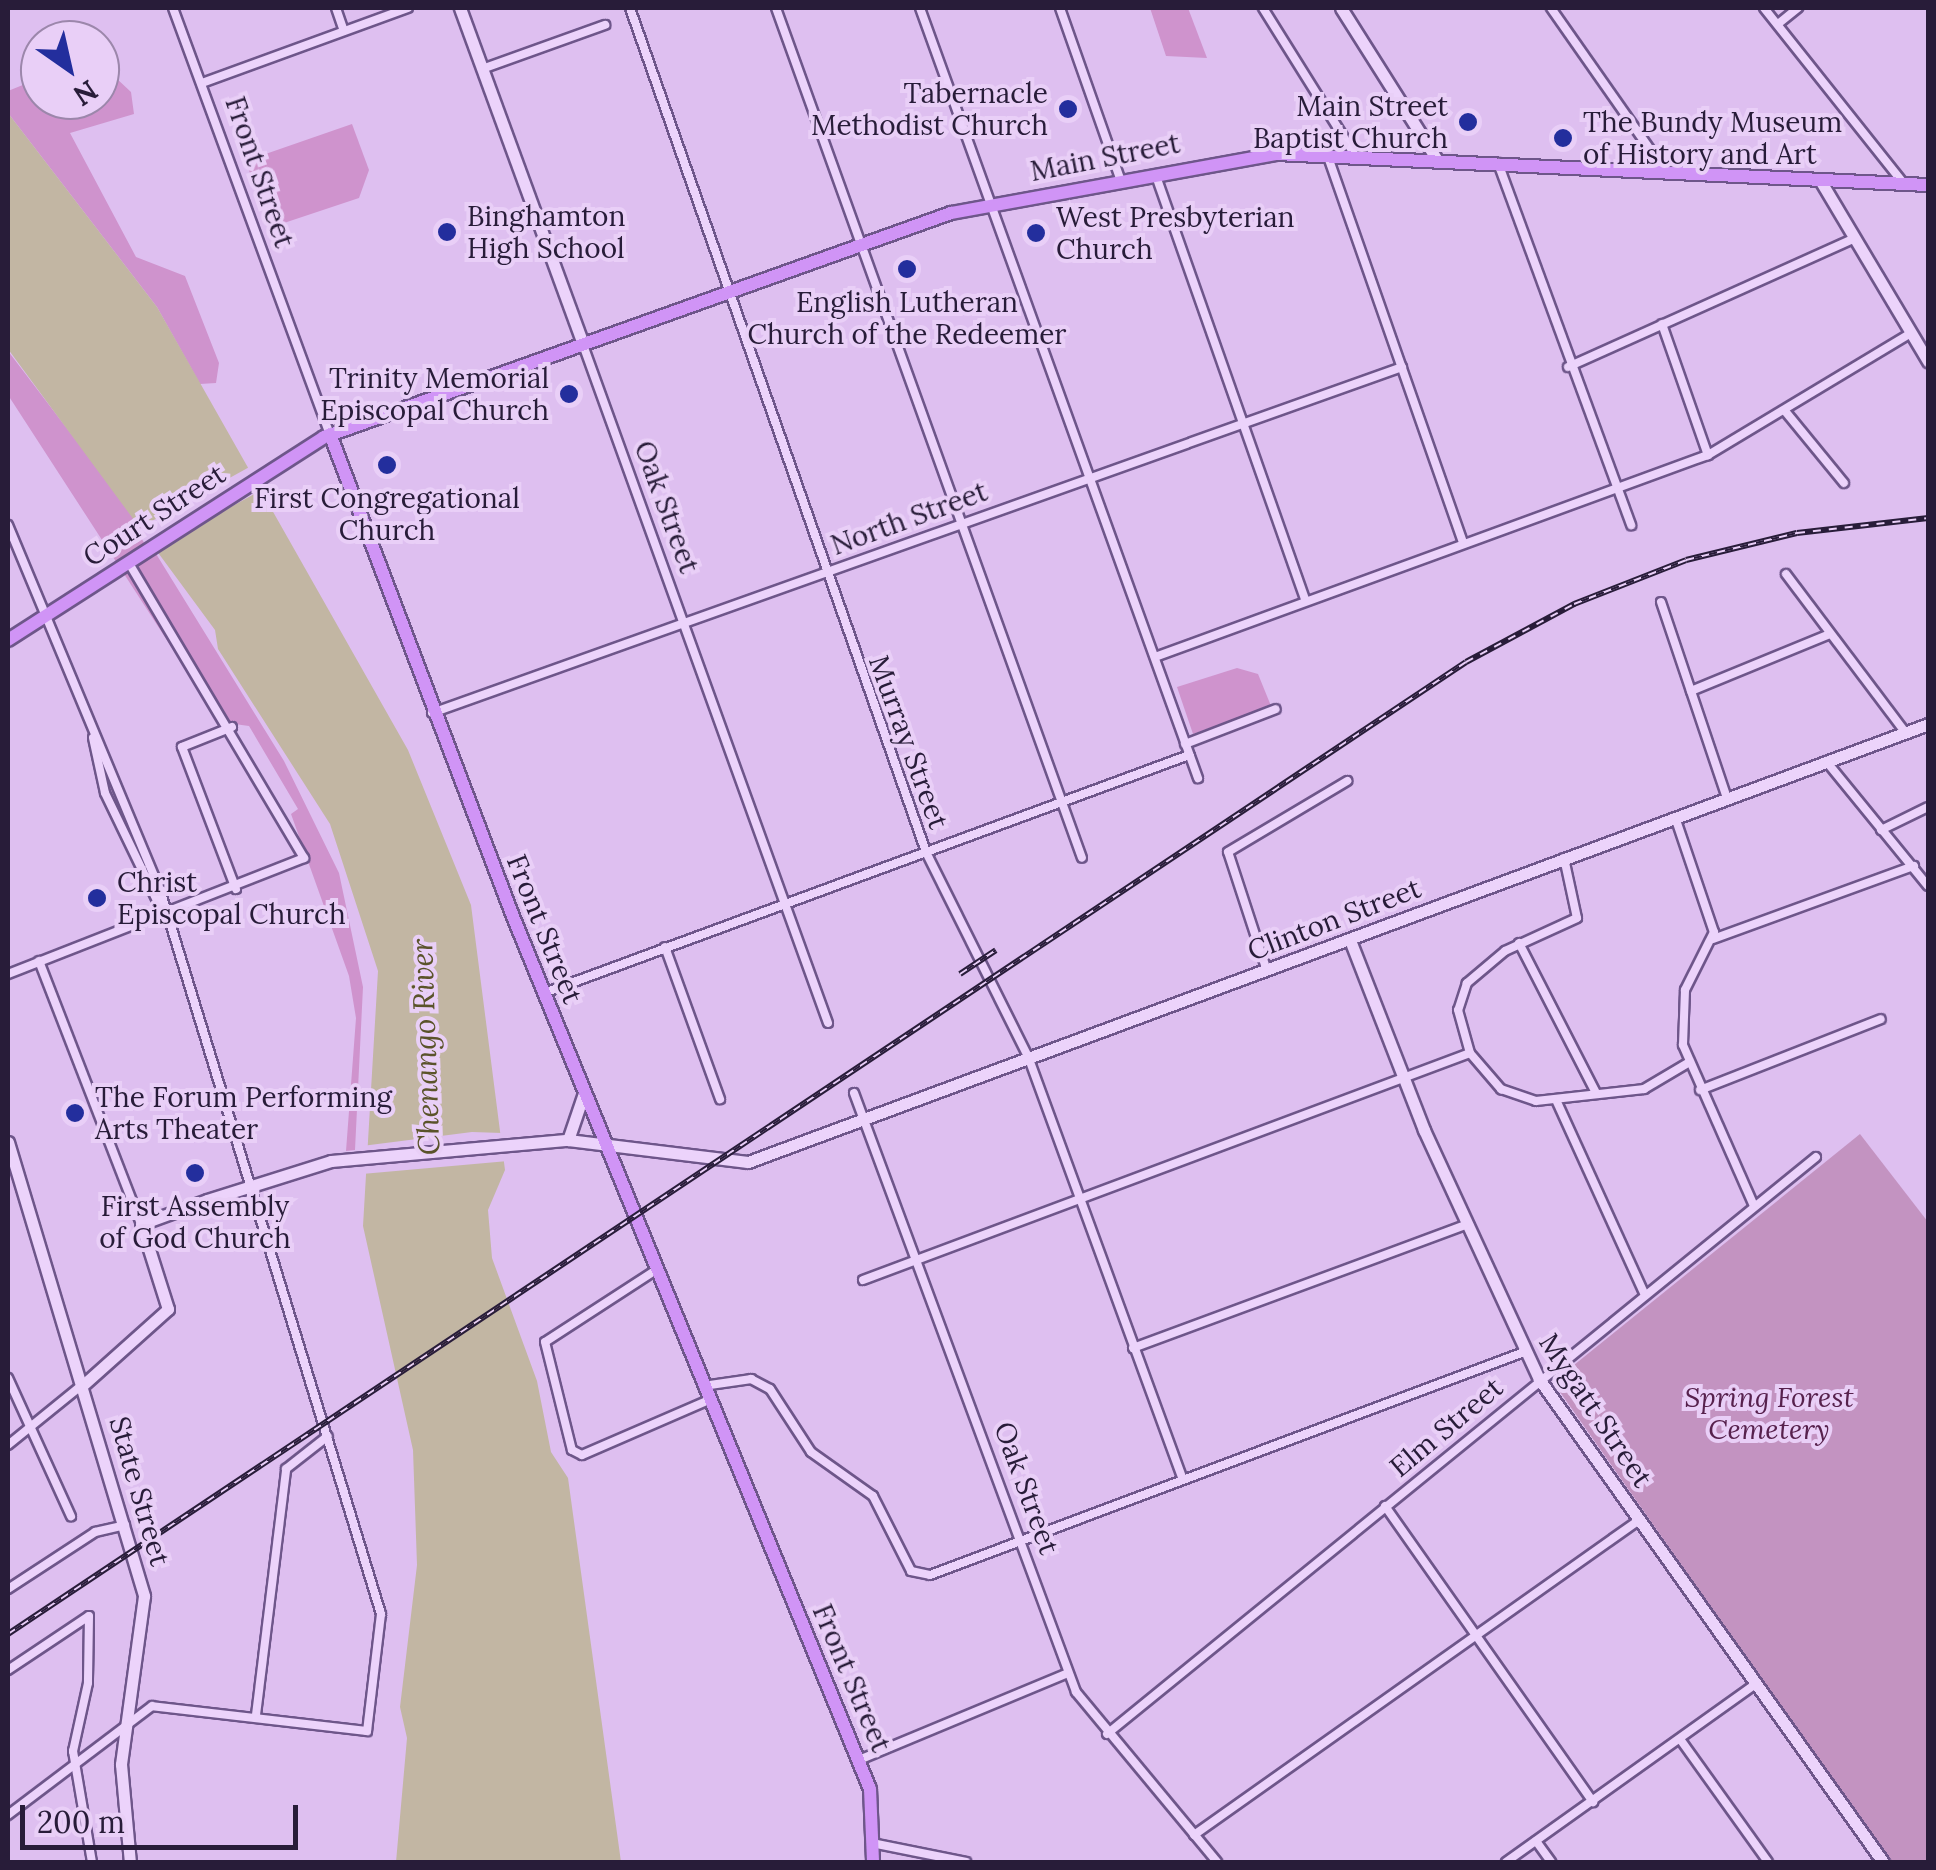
<!DOCTYPE html>
<html>
<head>
<meta charset="utf-8">
<style>
	body { margin:0 }
	#map { position:relative; width:1936px; height:1870px; overflow:hidden; background:#debff0; font-family:Lora,serif }
	div>[style] { position:absolute }
	.green>* { inset:0; background:#cf93cd }
	.cemetery>* { inset:0; background:#c393c1 }
	.water>* { inset:0; background:#c2b6a3 }
	.pier>* { inset:0; background:#debff0; transform-origin:0 0 }
	.roads { filter:drop-shadow(2px 0 #6e568a) drop-shadow(-2px 0 #6e568a) drop-shadow(0 2px #6e568a) drop-shadow(0 -2px #6e568a) }
	.street>* { height:8px; margin:-4px; padding:0 4px; transform-origin:4px; border-radius:4px; background:#ecd3fb }
	.secondary>* { height:11px; margin:-5.5px; padding:0 5.5px; transform-origin:5.5px; border-radius:5.5px; background:#ecd3fb }
	.primary>* { height:12px; margin:-6px; padding:0 6px; transform-origin:6px; border-radius:6px; background:#d094f6 }
	.rail>* { height:6px; margin-top:-3px; transform-origin:0; background:repeating-linear-gradient(90deg,#e9cff7 0 8px,#281c39 0 16px); box-sizing:border-box; border-block:2px solid #281c39 }
	.dots>* { width:28px; height:28px; translate:-50% -50%; box-sizing:border-box; border:5px solid #e9cff7; border-radius:50% }
	span { translate:-50% -50%; white-space:nowrap; text-align:center; line-height:1.15; -webkit-text-stroke:8px #e9cff7; paint-order:stroke }
	.poi-label { font-size:28px; color:#281c39 }
	.right { translate:-100% -50%; text-align:right }
	.left { translate:0 -50%; text-align:left }
	.street-label { font-size:28px; color:#281c39 }
	.park-label { font-size:28px; color:#57214d; font-style:italic }
	.water-label { font-size:30px; color:#5a532a; font-style:italic }
	.frame { position:absolute; inset:0; border:10px solid #281c39; pointer-events:none }
	.north { position:absolute; left:20px; top:20px; width:100px; height:100px; box-sizing:border-box; background:#e9cff7; border:2px solid #9c87ab; border-radius:50%; rotate:146deg; font-size:28px; font-weight:700; line-height:40px; text-align:center; color:#281c39 }
	.north::after { content:''; display:block; margin:auto; width:35px; height:45px; background:#232e9d; clip-path:polygon(50% 0,100% 100%,50% 72%,0 100%) }
	.scale { position:absolute; left:20px; top:1805px; width:278px; height:45px; box-sizing:border-box; border:5px solid #281c39; border-top:0; padding-left:12px; font-size:30px; line-height:35px; white-space:nowrap; color:#281c39; -webkit-text-stroke:8px #e9cff7; paint-order:stroke }
</style>
</head>
<body>
<div id="map">
	<div class="green">
		<div style="clip-path:polygon(1150px 8px,1188px 8px,1207px 58px,1166px 56px)"></div>
		<div style="clip-path:polygon(100px 63px,131px 92px,134px 114px,70px 133px,136px 257px,185px 276px,219px 363px,216px 383px,200px 384px,157px 307px,8px 113px,8px 91px,40px 78px,40px 100px,100px 100px)"></div>
		<div style="clip-path:polygon(352px 124px,369px 170px,359px 198px,272px 227px,245px 161px)"></div>
		<div style="clip-path:polygon(8px 351px,129px 510px,284px 761px,339px 873px,363px 987px,355px 1150px,346px 1151px,356px 1018px,349px 976px,291px 814px,298px 809px,249px 726px,220px 722px,8px 395px)"></div>
		<div style="clip-path:polygon(1237px 668px,1258px 674px,1271px 706px,1193px 734px,1177px 687px)"></div>
	</div>
	<div class="cemetery">
		<div style="clip-path:polygon(1860px 1134px,1928px 1222px,1928px 1862px,1890px 1862px,1553px 1382px)"></div>
	</div>
	<div class="water">
		<div style="clip-path:polygon(8px 113px,157px 307px,408px 750px,471px 905px,505px 1170px,488px 1210px,492px 1258px,537px 1381px,551px 1452px,568px 1478px,621px 1862px,396px 1862px,407px 1738px,400px 1707px,417px 1565px,413px 1450px,363px 1226px,378px 971px,330px 824px,218px 649px,215px 630px,8px 349px)"></div>
	</div>
	<div class="pier">
		<div style="left:253px;top:465px;width:26px;height:133px;rotate:61deg"></div>
		<div style="clip-path:polygon(472px 1132px,502px 1133px,508px 1161px,362px 1174px,362px 1146px)"></div>
	</div>
	<div class="roads">
		<div class="street">
			<div style="left:173px;top:8px;width:454px;rotate:69.8deg"></div>
			<div style="left:336px;top:8px;width:24px;rotate:71deg"></div>
			<div style="left:630px;top:8px;width:894px;rotate:70.67deg"></div>
			<div style="left:926px;top:852px;width:231px;rotate:63.5deg"></div>
			<div style="left:1029px;top:1059px;width:446px;rotate:69.9deg"></div>
			<div style="left:776px;top:8px;width:903px;rotate:70.2deg"></div>
			<div style="left:920px;top:8px;width:819px;rotate:70.15deg"></div>
			<div style="left:1060px;top:8px;width:180px;rotate:70.6deg"></div>
			<div style="left:1263px;top:8px;width:173px;rotate:58deg"></div>
			<div style="left:1551px;top:8px;width:200px;rotate:55deg"></div>
			<div style="left:1764px;top:8px;width:225px;rotate:51.5deg"></div>
			<div style="left:1778px;top:24px;width:26px;rotate:-39deg"></div>
			<div style="left:482px;top:69px;width:131px;rotate:-19.7deg"></div>
			<div style="left:202px;top:83px;width:219px;rotate:-20deg"></div>
			<div style="left:1327px;top:154px;width:412px;rotate:70.7deg"></div>
			<div style="left:1498px;top:163px;width:386px;rotate:69.8deg"></div>
			<div style="left:1156px;top:176px;width:449px;rotate:70.6deg"></div>
			<div style="left:1662px;top:324px;width:139px;rotate:70.7deg"></div>
			<div style="left:582px;top:342px;width:724px;rotate:70.14deg"></div>
			<div style="left:1568px;top:367px;width:315px;rotate:-24.2deg"></div>
			<div style="left:1785px;top:411px;width:93px;rotate:50.7deg"></div>
			<div style="left:8px;top:525px;width:399px;rotate:67.4deg"></div>
			<div style="left:161px;top:893px;width:754px;rotate:73.03deg"></div>
			<div style="left:381px;top:1614px;width:118px;rotate:96.8deg"></div>
			<div style="left:367px;top:1731px;width:216px;rotate:-173.4deg"></div>
			<div style="left:152px;top:1706px;width:181px;rotate:142.9deg"></div>
			<div style="left:1786px;top:574px;width:198px;rotate:53deg"></div>
			<div style="left:1661px;top:602px;width:207px;rotate:71.4deg"></div>
			<div style="left:1155px;top:657px;width:589px;rotate:-20.07deg"></div>
			<div style="left:1708px;top:455px;width:237px;rotate:-31deg"></div>
			<div style="left:1691px;top:691px;width:150px;rotate:-22.3deg"></div>
			<div style="left:432px;top:713px;width:1030px;rotate:-19.63deg"></div>
			<div style="left:232px;top:727px;width:54px;rotate:158.2deg"></div>
			<div style="left:182px;top:747px;width:152px;rotate:69.2deg"></div>
			<div style="left:93px;top:738px;width:56px;rotate:77.7deg"></div>
			<div style="left:105px;top:793px;width:133px;rotate:64.2deg"></div>
			<div style="left:1185px;top:744px;width:97px;rotate:-21deg"></div>
			<div style="left:1826px;top:761px;width:161px;rotate:50.8deg"></div>
			<div style="left:1675px;top:817px;width:121px;rotate:71.3deg"></div>
			<div style="left:1714px;top:932px;width:65px;rotate:116.6deg"></div>
			<div style="left:1685px;top:990px;width:55px;rotate:92.1deg"></div>
			<div style="left:1683px;top:1045px;width:176px;rotate:66.2deg"></div>
			<div style="left:1881px;top:830px;width:52px;rotate:-26.1deg"></div>
			<div style="left:1564px;top:858px;width:61px;rotate:77.8deg"></div>
			<div style="left:1577px;top:918px;width:79px;rotate:155.4deg"></div>
			<div style="left:1505px;top:951px;width:50px;rotate:139.9deg"></div>
			<div style="left:1467px;top:983px;width:28px;rotate:108deg"></div>
			<div style="left:1458px;top:1010px;width:45px;rotate:74.4deg"></div>
			<div style="left:1470px;top:1053px;width:48px;rotate:49.3deg"></div>
			<div style="left:1501px;top:1089px;width:37px;rotate:19deg"></div>
			<div style="left:1536px;top:1101px;width:109px;rotate:-6.3deg"></div>
			<div style="left:1644px;top:1089px;width:51px;rotate:-30.6deg"></div>
			<div style="left:1713px;top:939px;width:214px;rotate:-20deg"></div>
			<div style="left:1519px;top:943px;width:169px;rotate:62.8deg"></div>
			<div style="left:665px;top:947px;width:162px;rotate:70.1deg"></div>
			<div style="left:39px;top:961px;width:282px;rotate:68.8deg"></div>
			<div style="left:1267px;top:971px;width:125px;rotate:-108.1deg"></div>
			<div style="left:1228px;top:852px;width:139px;rotate:-30.8deg"></div>
			<div style="left:8px;top:974px;width:318px;rotate:-21.4deg"></div>
			<div style="left:304px;top:858px;width:344px;rotate:-120.7deg"></div>
			<div style="left:544px;top:993px;width:688px;rotate:-20.25deg"></div>
			<div style="left:1700px;top:1090px;width:194px;rotate:-21.4deg"></div>
			<div style="left:854px;top:1093px;width:639px;rotate:69.66deg"></div>
			<div style="left:1076px;top:1692px;width:221px;rotate:50.3deg"></div>
			<div style="left:1557px;top:1102px;width:212px;rotate:65.5deg"></div>
			<div style="left:656px;top:1270px;width:132px;rotate:147deg"></div>
			<div style="left:545px;top:1342px;width:111px;rotate:76deg"></div>
			<div style="left:572px;top:1450px;width:11px;rotate:27deg"></div>
			<div style="left:582px;top:1455px;width:138px;rotate:-23.4deg"></div>
			<div style="left:863px;top:1280px;width:648px;rotate:-20.5deg"></div>
			<div style="left:1133px;top:1348px;width:355px;rotate:-20.3deg"></div>
			<div style="left:8px;top:1378px;width:152px;rotate:65.5deg"></div>
			<div style="left:703px;top:1386px;width:49px;rotate:-8.3deg"></div>
			<div style="left:751px;top:1379px;width:21px;rotate:28deg"></div>
			<div style="left:770px;top:1389px;width:75px;rotate:56.9deg"></div>
			<div style="left:811px;top:1452px;width:76px;rotate:35.4deg"></div>
			<div style="left:873px;top:1496px;width:84px;rotate:63.1deg"></div>
			<div style="left:911px;top:1571px;width:19px;rotate:12deg"></div>
			<div style="left:930px;top:1575px;width:634px;rotate:-20.58deg"></div>
			<div style="left:8px;top:1445px;width:95px;rotate:-39deg"></div>
			<div style="left:1385px;top:1506px;width:362px;rotate:54.9deg"></div>
			<div style="left:8px;top:1589px;width:104px;rotate:-33.2deg"></div>
			<div style="left:95px;top:1532px;width:31px;rotate:-13deg"></div>
			<div style="left:8px;top:1670px;width:97px;rotate:-33.7deg"></div>
			<div style="left:89px;top:1616px;width:67px;rotate:90.9deg"></div>
			<div style="left:88px;top:1683px;width:70px;rotate:102.4deg"></div>
			<div style="left:73px;top:1751px;width:113px;rotate:80.3deg"></div>
			<div style="left:256px;top:1715px;width:248px;rotate:-83deg"></div>
			<div style="left:286px;top:1469px;width:53px;rotate:-38.2deg"></div>
			<div style="left:1107px;top:1734px;width:914px;rotate:-39.14deg"></div>
			<div style="left:1680px;top:1739px;width:151px;rotate:54.4deg"></div>
			<div style="left:859px;top:1760px;width:226px;rotate:-22.6deg"></div>
			<div style="left:1194px;top:1835px;width:545px;rotate:-35.29deg"></div>
			<div style="left:1536px;top:1841px;width:26px;rotate:54deg"></div>
			<div style="left:877px;top:1844px;width:91px;rotate:11.4deg"></div>
			<div style="left:1506px;top:1862px;width:307px;rotate:-35.5deg"></div>
		</div>
		<div class="secondary">
			<div style="left:460px;top:8px;width:356px;rotate:69.9deg"></div>
			<div style="left:1341px;top:8px;width:180px;rotate:57.7deg"></div>
			<div style="left:1820px;top:180px;width:211px;rotate:59.2deg"></div>
			<div style="left:1350px;top:940px;width:204px;rotate:68.7deg"></div>
			<div style="left:1424px;top:1130px;width:274px;rotate:65.2deg"></div>
			<div style="left:1539px;top:1379px;width:593px;rotate:54.54deg"></div>
			<div style="left:568px;top:1140px;width:50px;rotate:-71.2deg"></div>
			<div style="left:8px;top:1142px;width:474px;rotate:73.3deg"></div>
			<div style="left:144px;top:1596px;width:170px;rotate:97.8deg"></div>
			<div style="left:121px;top:1764px;width:98px;rotate:84.8deg"></div>
			<div style="left:83px;top:1385px;width:114px;rotate:-41.8deg"></div>
			<div style="left:168px;top:1309px;width:89px;rotate:-107.6deg"></div>
			<div style="left:141px;top:1224px;width:70px;rotate:-20deg"></div>
			<div style="left:207px;top:1200px;width:130px;rotate:-17.5deg"></div>
			<div style="left:331px;top:1161px;width:238px;rotate:-5.1deg"></div>
			<div style="left:568px;top:1140px;width:181px;rotate:7deg"></div>
			<div style="left:748px;top:1162px;width:1259px;rotate:-20.36deg"></div>
		</div>
		<div class="primary">
			<div style="left:330px;top:434px;width:513px;rotate:69.23deg"></div>
			<div style="left:512px;top:914px;width:945px;rotate:67.75deg"></div>
			<div style="left:870px;top:1789px;width:73px;rotate:87.6deg"></div>
			<div style="left:8px;top:640px;width:376px;rotate:-32.7deg"></div>
			<div style="left:324px;top:437px;width:666px;rotate:-19.66deg"></div>
			<div style="left:951px;top:213px;width:331px;rotate:-10.3deg"></div>
			<div style="left:1277px;top:154px;width:652px;rotate:2.73deg"></div>
		</div>
	</div>
	<div class="rail">
		<div style="left:960px;top:974px;width:43px;rotate:-33.7deg"></div>
		<div style="left:8px;top:1634px;width:1752px;rotate:-33.69deg"></div>
		<div style="left:1466px;top:662px;width:123px;rotate:-28.2deg"></div>
		<div style="left:1574px;top:604px;width:120px;rotate:-21.4deg"></div>
		<div style="left:1686px;top:560px;width:114px;rotate:-13.7deg"></div>
		<div style="left:1797px;top:533px;width:132px;rotate:-6.5deg"></div>
	</div>
	<div class="dots">
		<div style="left:1068px;top:109px;background:#232e9d"></div>
		<div style="left:1468px;top:122px;background:#232e9d"></div>
		<div style="left:1563px;top:138px;background:#232e9d"></div>
		<div style="left:447px;top:232px;background:#232e9d"></div>
		<div style="left:1036px;top:233px;background:#232e9d"></div>
		<div style="left:907px;top:269px;background:#232e9d"></div>
		<div style="left:569px;top:394px;background:#232e9d"></div>
		<div style="left:387px;top:465px;background:#232e9d"></div>
		<div style="left:97px;top:898px;background:#232e9d"></div>
		<div style="left:75px;top:1113px;background:#232e9d"></div>
		<div style="left:195px;top:1173px;background:#232e9d"></div>
	</div>
	<div class="poi-label">
		<span class="right" style="left:1048px;top:109px">Tabernacle<br>Methodist Church</span>
		<span class="right" style="left:1448px;top:122px">Main Street<br>Baptist Church</span>
		<span class="left" style="left:1583px;top:138px">The Bundy Museum<br>of History and Art</span>
		<span class="left" style="left:467px;top:232px">Binghamton<br>High School</span>
		<span class="left" style="left:1056px;top:233px">West Presbyterian<br>Church</span>
		<span style="left:907px;top:318px">English Lutheran<br>Church of the Redeemer</span>
		<span class="right" style="left:549px;top:394px">Trinity Memorial<br>Episcopal Church</span>
		<span style="left:387px;top:514px">First Congregational<br>Church</span>
		<span class="left" style="left:117px;top:898px">Christ<br>Episcopal Church</span>
		<span class="left" style="left:95px;top:1113px">The Forum Performing<br>Arts Theater</span>
		<span style="left:195px;top:1222px">First Assembly<br>of God Church</span>
	</div>
	<div class="street-label">
		<span style="left:1105px;top:157px;rotate:-11deg">Main Street</span>
		<span style="left:260px;top:172px;rotate:71deg">Front Street</span>
		<span style="left:667px;top:507px;rotate:70deg">Oak Street</span>
		<span style="left:154px;top:515px;rotate:-33deg">Court Street</span>
		<span style="left:909px;top:518px;rotate:-20deg">North Street</span>
		<span style="left:909px;top:742px;rotate:70deg">Murray Street</span>
		<span style="left:1334px;top:919px;rotate:-21deg">Clinton Street</span>
		<span style="left:545px;top:929px;rotate:68deg">Front Street</span>
		<span style="left:1596px;top:1410px;rotate:56deg">Mygatt Street</span>
		<span style="left:1446px;top:1427px;rotate:-40deg">Elm Street</span>
		<span style="left:1027px;top:1488px;rotate:70deg">Oak Street</span>
		<span style="left:140px;top:1491px;rotate:74deg">State Street</span>
		<span style="left:852px;top:1678px;rotate:67deg">Front Street</span>
	</div>
	<div class="park-label">
		<span style="left:1769px;top:1413px">Spring Forest<br>Cemetery</span>
	</div>
	<div class="water-label">
		<span style="left:425px;top:1047px;rotate:-92deg">Chenango River</span>
	</div>
	<div class="frame"></div>
	<div class="north">N</div>
	<div class="scale">200 m</div>
</div>
</body>
</html>
